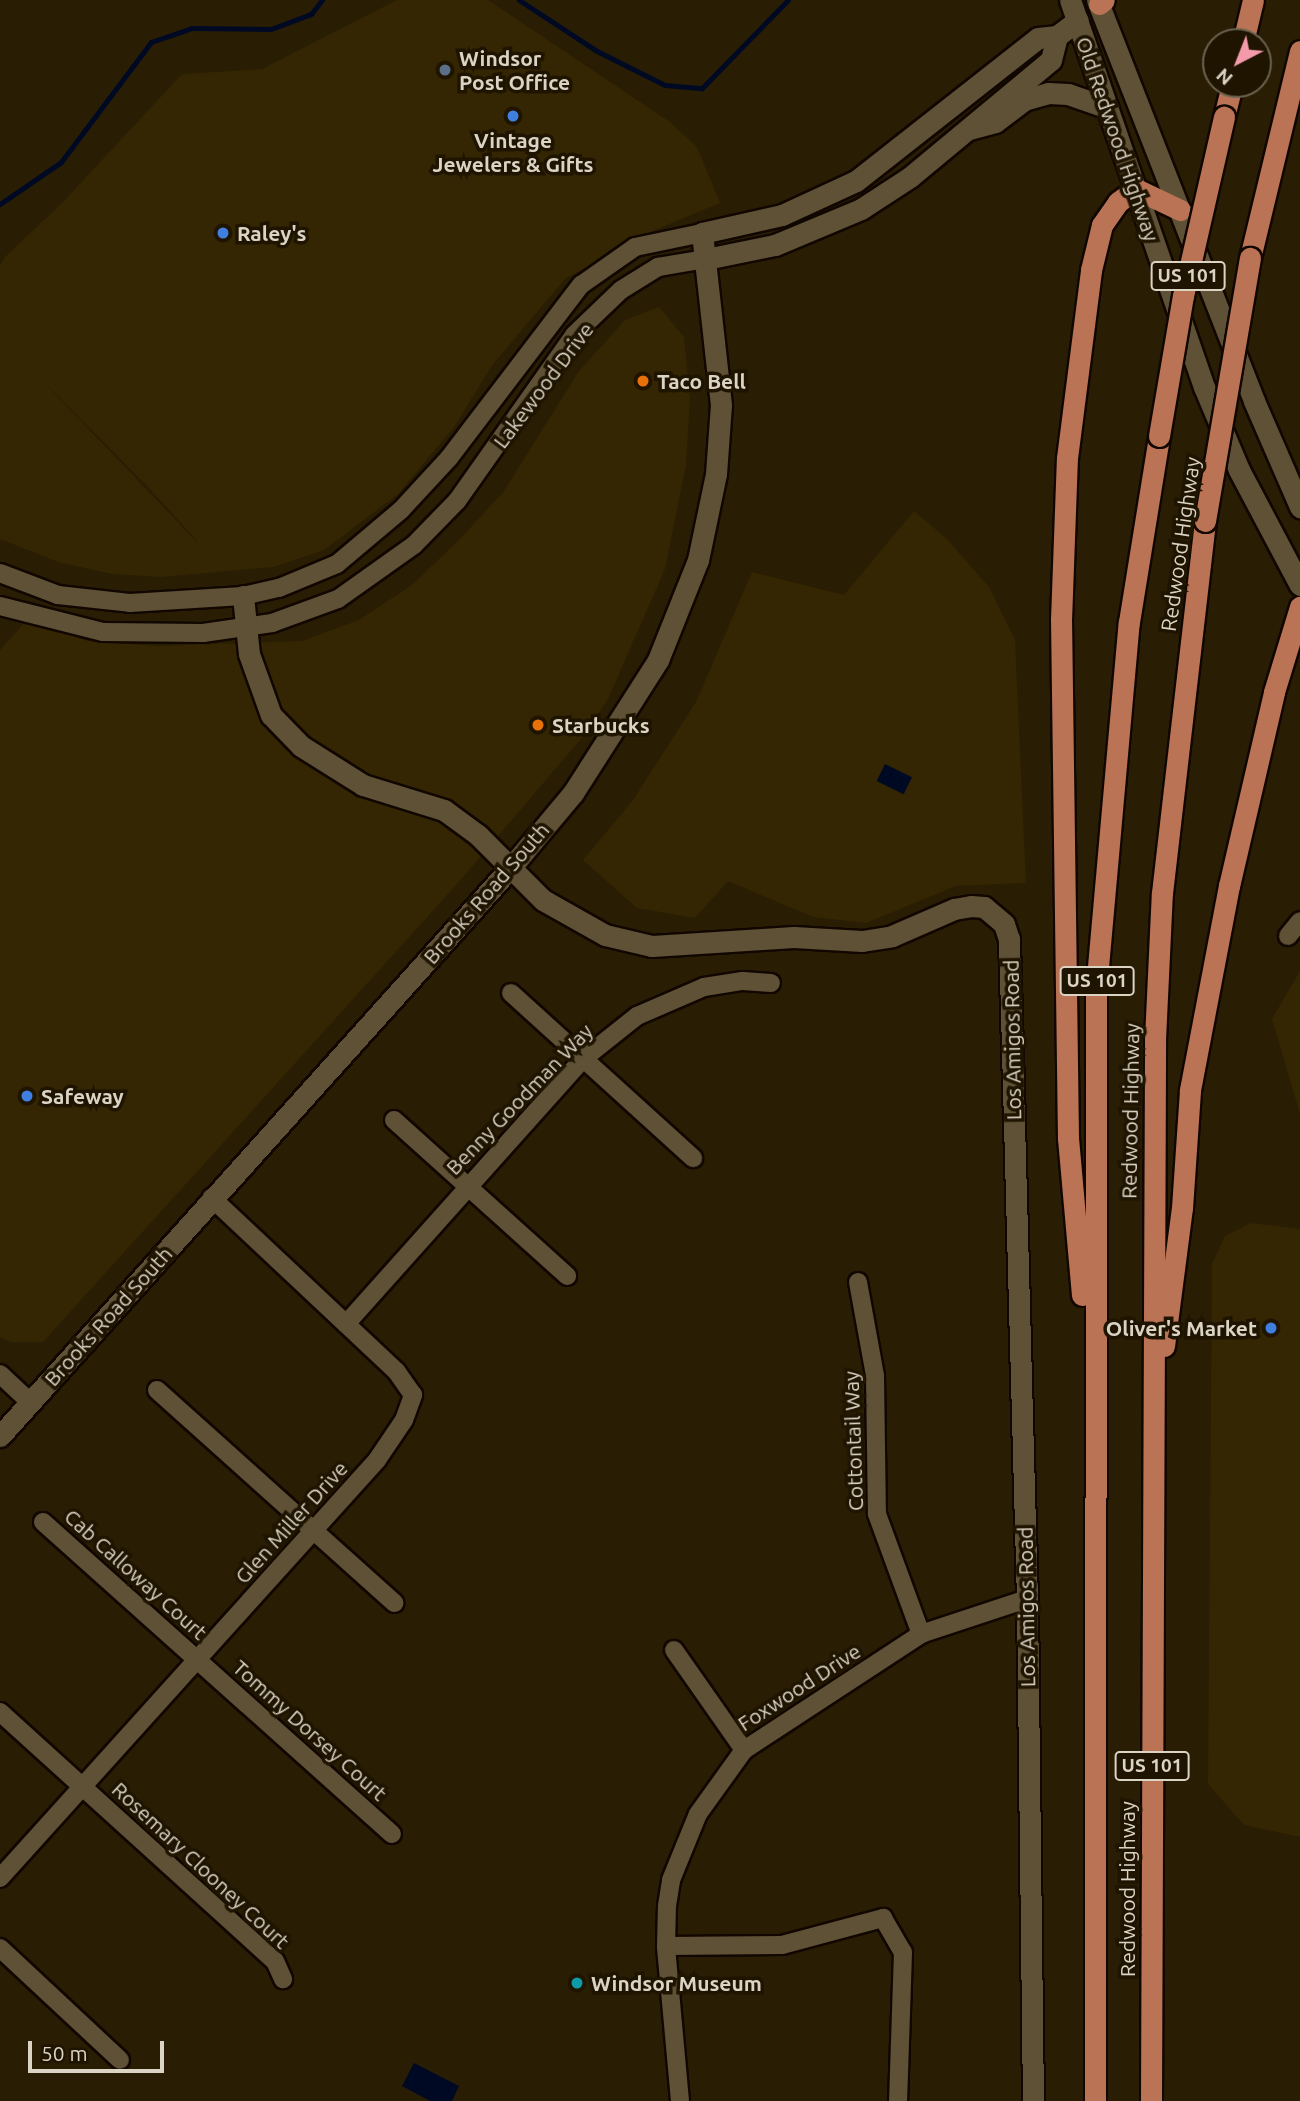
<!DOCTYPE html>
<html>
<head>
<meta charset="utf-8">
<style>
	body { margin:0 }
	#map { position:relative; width:1300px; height:2101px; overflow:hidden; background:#291d03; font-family:Ubuntu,sans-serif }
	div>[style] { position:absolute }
	.built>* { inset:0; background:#342602 }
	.water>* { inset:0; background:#000924; transform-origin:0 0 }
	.stream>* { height:5px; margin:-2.5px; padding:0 2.5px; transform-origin:2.5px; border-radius:2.5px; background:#000924 }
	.roads { filter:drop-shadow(2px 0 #110700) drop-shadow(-2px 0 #110700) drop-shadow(0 2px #110700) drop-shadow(0 -2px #110700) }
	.minor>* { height:18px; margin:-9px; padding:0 9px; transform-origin:9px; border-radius:9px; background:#5e5136 }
	.tertiary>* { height:21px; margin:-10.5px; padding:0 10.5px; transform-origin:10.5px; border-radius:10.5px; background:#5e5136 }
	.secondary>* { height:21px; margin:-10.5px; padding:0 10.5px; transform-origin:10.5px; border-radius:10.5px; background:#5e5136 }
	.motorway>* { height:21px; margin:-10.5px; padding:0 10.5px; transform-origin:10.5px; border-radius:10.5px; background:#ba7455 }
	.bridges { filter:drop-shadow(2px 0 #110700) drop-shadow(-2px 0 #110700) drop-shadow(0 2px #110700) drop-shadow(0 -2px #110700) }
	.motorway-bridge>* { height:21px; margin:-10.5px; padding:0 10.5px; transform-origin:10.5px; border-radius:10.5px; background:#ba7455 }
	.dots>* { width:19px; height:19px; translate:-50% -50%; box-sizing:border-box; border:4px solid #1f1400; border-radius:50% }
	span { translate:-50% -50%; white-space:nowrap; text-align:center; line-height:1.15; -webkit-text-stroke:7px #1f1400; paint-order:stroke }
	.shield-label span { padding:2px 5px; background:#1f1400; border:2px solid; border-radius:5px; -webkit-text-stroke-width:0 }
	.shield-label { font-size:19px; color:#dbd4c5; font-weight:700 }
	.poi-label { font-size:21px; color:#dbd4c5; font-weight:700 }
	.left { translate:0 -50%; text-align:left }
	.right { translate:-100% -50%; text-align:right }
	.street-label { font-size:21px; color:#dbd4c5 }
	.north { position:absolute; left:1202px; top:28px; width:70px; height:70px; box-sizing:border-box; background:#1f1400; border:2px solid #6a614f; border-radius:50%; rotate:222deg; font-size:19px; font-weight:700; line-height:28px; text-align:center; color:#dbd4c5 }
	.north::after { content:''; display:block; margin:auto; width:24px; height:32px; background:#f39aab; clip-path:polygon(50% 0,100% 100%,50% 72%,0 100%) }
	.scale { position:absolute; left:28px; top:2041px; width:136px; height:32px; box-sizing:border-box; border:4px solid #dbd4c5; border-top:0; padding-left:9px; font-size:21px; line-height:24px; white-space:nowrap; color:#dbd4c5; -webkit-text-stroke:5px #1f1400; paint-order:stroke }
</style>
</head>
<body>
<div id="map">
	<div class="built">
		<div style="clip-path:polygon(evenodd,397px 0,488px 0,670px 122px,697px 147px,720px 203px,643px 235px,565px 279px,493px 364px,454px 427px,398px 494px,324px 550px,274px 567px,161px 577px,112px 574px,58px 562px,0 539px,0 265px,5px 257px,62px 203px,182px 74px,262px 69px,397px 0,37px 375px,149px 488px,198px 542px,197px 542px,37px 375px)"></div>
		<div style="clip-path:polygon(659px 307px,684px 337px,690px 399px,686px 465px,665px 569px,608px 699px,580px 740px,458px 883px,43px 1342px,11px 1342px,0 1337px,0 650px,27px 620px,88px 641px,158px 646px,302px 641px,359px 620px,412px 585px,460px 539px,504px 491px,579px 371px,625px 320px)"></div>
		<div style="clip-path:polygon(914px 511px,947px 539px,989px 587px,1015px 640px,1026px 883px,956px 886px,866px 923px,813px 917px,728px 881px,695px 918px,637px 908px,583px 860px,633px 800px,696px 702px,752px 572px,844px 595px)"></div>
		<div style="clip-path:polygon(1300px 971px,1300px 1114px,1272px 1019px)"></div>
		<div style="clip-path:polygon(1251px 1223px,1300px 1229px,1300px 1837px,1244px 1825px,1208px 1784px,1212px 1264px,1225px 1236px)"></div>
	</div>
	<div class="water">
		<div style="left:885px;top:764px;width:30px;height:19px;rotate:26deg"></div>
		<div style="clip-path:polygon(414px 2063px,459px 2086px,452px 2101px,430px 2101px,402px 2086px)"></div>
	</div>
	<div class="stream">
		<div style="left:519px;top:0;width:91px;rotate:33.3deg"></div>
		<div style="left:595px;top:50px;width:78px;rotate:26.6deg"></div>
		<div style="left:665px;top:85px;width:37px;rotate:5deg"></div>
		<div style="left:702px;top:88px;width:123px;rotate:-45.7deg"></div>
		<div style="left:0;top:204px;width:74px;rotate:-34.5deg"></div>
		<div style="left:61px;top:162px;width:150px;rotate:-53.1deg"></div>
		<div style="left:151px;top:42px;width:43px;rotate:-18.9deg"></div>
		<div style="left:192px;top:28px;width:79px;rotate:0.7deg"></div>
		<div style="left:271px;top:29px;width:43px;rotate:-20.6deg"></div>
		<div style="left:311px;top:14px;width:18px;rotate:-52deg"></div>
	</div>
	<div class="roads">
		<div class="minor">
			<div style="left:0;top:573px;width:62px;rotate:20.8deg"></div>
			<div style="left:58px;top:595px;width:72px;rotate:6.3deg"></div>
			<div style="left:130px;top:603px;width:113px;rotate:-3.5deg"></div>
			<div style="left:243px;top:596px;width:37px;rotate:-13deg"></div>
			<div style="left:279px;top:588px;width:63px;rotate:-22.5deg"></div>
			<div style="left:337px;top:564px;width:84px;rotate:-40.2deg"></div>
			<div style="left:401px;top:510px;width:71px;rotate:-47.3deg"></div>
			<div style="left:449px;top:458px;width:218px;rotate:-52.7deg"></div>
			<div style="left:581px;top:285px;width:66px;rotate:-35.1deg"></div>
			<div style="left:635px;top:247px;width:68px;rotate:-11.8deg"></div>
			<div style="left:0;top:606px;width:106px;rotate:14.2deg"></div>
			<div style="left:103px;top:632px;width:100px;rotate:0.6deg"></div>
			<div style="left:203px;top:633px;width:70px;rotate:-8.2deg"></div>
			<div style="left:272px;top:623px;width:70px;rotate:-20deg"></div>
			<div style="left:338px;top:599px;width:93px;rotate:-35.4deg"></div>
			<div style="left:414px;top:545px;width:62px;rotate:-45.7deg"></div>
			<div style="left:457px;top:501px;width:203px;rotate:-54.8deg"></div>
			<div style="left:574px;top:335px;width:65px;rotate:-43.8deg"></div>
			<div style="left:621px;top:290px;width:44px;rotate:-31.9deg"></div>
			<div style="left:658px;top:267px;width:49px;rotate:-9.5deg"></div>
			<div style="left:1288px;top:936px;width:19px;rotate:-51deg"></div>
			<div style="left:511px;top:993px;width:246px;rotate:42.2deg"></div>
			<div style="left:394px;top:1120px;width:233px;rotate:42deg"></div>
			<div style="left:858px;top:1282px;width:96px;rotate:79.7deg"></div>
			<div style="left:875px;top:1376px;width:138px;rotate:89.2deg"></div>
			<div style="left:877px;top:1514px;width:128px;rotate:69.9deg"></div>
			<div style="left:346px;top:1324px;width:356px;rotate:-48.2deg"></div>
			<div style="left:583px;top:1059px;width:69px;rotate:-38.5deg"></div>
			<div style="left:637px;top:1016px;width:73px;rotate:-23.4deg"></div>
			<div style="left:704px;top:987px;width:39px;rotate:-9deg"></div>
			<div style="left:743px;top:981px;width:28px;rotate:4deg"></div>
			<div style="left:0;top:1374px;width:42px;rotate:43.1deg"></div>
			<div style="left:157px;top:1390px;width:319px;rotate:41.9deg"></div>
			<div style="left:43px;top:1522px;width:468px;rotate:41.8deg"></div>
			<div style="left:674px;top:1650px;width:122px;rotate:55deg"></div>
			<div style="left:0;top:1712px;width:371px;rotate:42.2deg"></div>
			<div style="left:275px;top:1961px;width:20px;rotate:66deg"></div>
			<div style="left:0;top:1878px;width:563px;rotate:-47.95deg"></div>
			<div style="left:377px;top:1460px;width:48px;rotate:-56deg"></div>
			<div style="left:404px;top:1420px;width:27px;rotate:-70deg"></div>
			<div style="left:413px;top:1395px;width:29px;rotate:-125deg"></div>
			<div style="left:396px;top:1371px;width:253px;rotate:-136.8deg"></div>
			<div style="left:666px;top:1946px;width:116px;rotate:-0.5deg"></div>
			<div style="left:782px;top:1945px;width:105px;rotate:-15deg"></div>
			<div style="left:883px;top:1918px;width:39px;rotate:60deg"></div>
			<div style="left:903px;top:1952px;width:149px;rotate:91.9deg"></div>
			<div style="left:0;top:1948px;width:164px;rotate:43deg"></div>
			<div style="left:680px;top:2101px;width:156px;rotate:-95.2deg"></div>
			<div style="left:666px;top:1946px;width:40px;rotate:-88.6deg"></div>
			<div style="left:667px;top:1906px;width:26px;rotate:-81deg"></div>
			<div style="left:671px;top:1880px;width:71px;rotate:-67.8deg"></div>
			<div style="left:698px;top:1814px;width:79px;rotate:-54.3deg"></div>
			<div style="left:744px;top:1750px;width:212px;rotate:-33.2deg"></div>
			<div style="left:921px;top:1634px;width:112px;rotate:-18.3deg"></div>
		</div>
		<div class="tertiary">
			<div style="left:706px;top:259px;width:70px;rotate:-11.5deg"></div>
			<div style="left:775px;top:245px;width:93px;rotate:-22.7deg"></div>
			<div style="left:861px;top:209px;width:59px;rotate:-33.1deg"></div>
			<div style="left:910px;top:177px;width:183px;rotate:-39.7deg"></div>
			<div style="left:1051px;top:60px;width:25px;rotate:-76deg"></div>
			<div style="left:243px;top:596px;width:58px;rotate:84.1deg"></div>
			<div style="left:249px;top:654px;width:65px;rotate:70.2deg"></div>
			<div style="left:271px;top:715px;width:43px;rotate:45.9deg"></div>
			<div style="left:301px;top:746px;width:73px;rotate:32.2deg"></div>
			<div style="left:363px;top:785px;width:85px;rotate:17.2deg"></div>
			<div style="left:444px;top:810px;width:42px;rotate:36.3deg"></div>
			<div style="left:478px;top:835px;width:92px;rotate:45deg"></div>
			<div style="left:543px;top:900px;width:71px;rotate:29.4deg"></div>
			<div style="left:605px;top:935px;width:48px;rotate:13.2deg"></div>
			<div style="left:652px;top:946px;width:142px;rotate:-3.6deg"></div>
			<div style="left:794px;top:937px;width:68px;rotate:3.4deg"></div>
			<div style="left:862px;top:941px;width:30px;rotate:-9deg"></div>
			<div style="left:892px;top:936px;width:68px;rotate:-23.5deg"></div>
			<div style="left:954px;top:909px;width:17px;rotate:-10deg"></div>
			<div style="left:971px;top:906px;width:13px;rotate:4deg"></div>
			<div style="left:984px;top:907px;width:26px;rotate:40deg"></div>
			<div style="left:1004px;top:924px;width:16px;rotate:72deg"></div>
			<div style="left:1009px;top:939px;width:660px;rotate:88.44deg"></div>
			<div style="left:1027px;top:1599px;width:502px;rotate:89.32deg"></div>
			<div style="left:0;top:1436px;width:766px;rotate:-48.07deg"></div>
			<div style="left:512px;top:866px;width:95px;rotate:-50.1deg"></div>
			<div style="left:573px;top:793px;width:158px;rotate:-57.4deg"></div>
			<div style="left:658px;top:660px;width:108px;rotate:-68.2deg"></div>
			<div style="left:698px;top:560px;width:88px;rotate:-78.2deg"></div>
			<div style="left:716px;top:474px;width:69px;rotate:-85.9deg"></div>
			<div style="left:721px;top:405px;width:173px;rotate:-96.3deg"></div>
			<div style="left:702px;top:233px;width:82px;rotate:-12.7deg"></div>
			<div style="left:782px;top:215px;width:81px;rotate:-24.7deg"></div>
			<div style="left:856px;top:181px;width:231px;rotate:-38.2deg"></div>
			<div style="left:1038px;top:38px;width:19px;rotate:-6deg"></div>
			<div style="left:1057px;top:36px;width:26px;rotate:-37deg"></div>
		</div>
		<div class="secondary">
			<div style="left:1070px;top:0;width:410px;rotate:70.9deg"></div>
			<div style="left:1204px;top:387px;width:90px;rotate:67.1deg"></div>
			<div style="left:1239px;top:470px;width:130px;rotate:62.1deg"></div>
			<div style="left:1097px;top:0;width:431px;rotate:68.6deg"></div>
			<div style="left:1254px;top:401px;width:116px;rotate:66.5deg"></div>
			<div style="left:969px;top:129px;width:27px;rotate:-15deg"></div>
			<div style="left:995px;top:122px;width:36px;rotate:-37deg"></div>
			<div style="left:1024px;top:100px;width:25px;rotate:-16deg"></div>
			<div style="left:1048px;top:93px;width:20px;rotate:3deg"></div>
			<div style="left:1068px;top:94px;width:42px;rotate:19.3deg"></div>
		</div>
		<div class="motorway">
			<div style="left:1099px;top:4px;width:6px;rotate:-39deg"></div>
			<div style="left:1243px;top:42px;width:43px;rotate:-76.6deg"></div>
			<div style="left:1224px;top:117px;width:34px;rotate:-76deg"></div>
			<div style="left:1250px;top:258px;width:213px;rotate:-76.4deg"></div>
			<div style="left:1082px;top:1295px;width:158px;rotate:-95.1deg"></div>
			<div style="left:1068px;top:1138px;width:518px;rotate:-90.77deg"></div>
			<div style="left:1061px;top:620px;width:162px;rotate:-87.9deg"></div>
			<div style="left:1067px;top:458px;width:190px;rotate:-82.7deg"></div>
			<div style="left:1091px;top:270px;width:46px;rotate:-76.3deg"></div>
			<div style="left:1102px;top:225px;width:28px;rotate:-55deg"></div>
			<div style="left:1118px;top:202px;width:22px;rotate:-36deg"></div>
			<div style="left:1136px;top:189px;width:49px;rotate:25.5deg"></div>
			<div style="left:1164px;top:1346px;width:139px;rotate:-82.6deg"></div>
			<div style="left:1182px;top:1208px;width:118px;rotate:-86.1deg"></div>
			<div style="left:1190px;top:1090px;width:208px;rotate:-79.2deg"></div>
			<div style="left:1229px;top:886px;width:199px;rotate:-76.9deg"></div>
			<div style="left:1274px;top:692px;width:89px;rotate:-73deg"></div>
			<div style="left:1095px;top:2101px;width:1112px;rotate:-89.95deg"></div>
			<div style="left:1096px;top:989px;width:368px;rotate:-84.9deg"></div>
			<div style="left:1129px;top:622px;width:188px;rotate:-80.8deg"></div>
			<div style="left:1151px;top:2101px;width:1062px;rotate:-89.78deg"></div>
			<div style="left:1155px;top:1039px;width:146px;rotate:-87.3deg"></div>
			<div style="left:1162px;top:893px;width:374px;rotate:-83.4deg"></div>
		</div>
	</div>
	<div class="bridges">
		<div class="motorway-bridge">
			<div style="left:1159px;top:436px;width:142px;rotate:-80.3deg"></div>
			<div style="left:1183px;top:296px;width:184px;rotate:-77.1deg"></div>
			<div style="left:1205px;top:521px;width:267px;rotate:-80.3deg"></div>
		</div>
	</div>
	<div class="dots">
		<div style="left:445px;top:70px;background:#5c6f8a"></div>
		<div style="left:513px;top:116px;background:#3f7fe0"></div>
		<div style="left:223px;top:233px;background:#3f7fe0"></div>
		<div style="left:643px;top:381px;background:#e8710a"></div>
		<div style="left:538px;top:725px;background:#e8710a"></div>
		<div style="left:27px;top:1096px;background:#3f7fe0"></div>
		<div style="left:1271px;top:1328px;background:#3f7fe0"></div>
		<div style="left:577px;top:1983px;background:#0f9aa8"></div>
	</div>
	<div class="shield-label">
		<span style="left:1188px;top:276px">US 101</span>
		<span style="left:1097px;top:981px">US 101</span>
		<span style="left:1152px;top:1766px">US 101</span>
	</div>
	<div class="poi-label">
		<span class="left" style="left:459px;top:70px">Windsor<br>Post Office</span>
		<span style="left:513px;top:152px">Vintage<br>Jewelers &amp; Gifts</span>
		<span class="left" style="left:237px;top:233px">Raley's</span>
		<span class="left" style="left:657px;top:381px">Taco Bell</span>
		<span class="left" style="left:552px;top:725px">Starbucks</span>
		<span class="left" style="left:41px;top:1096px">Safeway</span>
		<span class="right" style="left:1257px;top:1328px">Oliver's Market</span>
		<span class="left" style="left:591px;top:1983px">Windsor Museum</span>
	</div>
	<div class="street-label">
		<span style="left:1118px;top:139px;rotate:71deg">Old Redwood Highway</span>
		<span style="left:543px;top:385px;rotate:-53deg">Lakewood Drive</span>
		<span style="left:1180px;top:544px;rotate:-82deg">Redwood Highway</span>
		<span style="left:486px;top:893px;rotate:-49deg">Brooks Road South</span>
		<span style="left:1012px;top:1040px;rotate:-91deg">Los Amigos Road</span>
		<span style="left:519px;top:1099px;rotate:-46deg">Benny Goodman Way</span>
		<span style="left:1130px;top:1111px;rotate:-89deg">Redwood Highway</span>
		<span style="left:108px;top:1316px;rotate:-48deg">Brooks Road South</span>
		<span style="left:853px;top:1441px;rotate:-92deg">Cottontail Way</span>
		<span style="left:291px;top:1522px;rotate:-48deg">Glen Miller Drive</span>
		<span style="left:136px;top:1574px;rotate:42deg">Cab Calloway Court</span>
		<span style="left:1026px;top:1607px;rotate:-91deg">Los Amigos Road</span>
		<span style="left:799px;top:1687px;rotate:-33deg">Foxwood Drive</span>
		<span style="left:310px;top:1730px;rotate:42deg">Tommy Dorsey Court</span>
		<span style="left:201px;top:1865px;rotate:43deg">Rosemary Clooney Court</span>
		<span style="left:1127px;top:1889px;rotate:-90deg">Redwood Highway</span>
	</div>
	<div class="north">N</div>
	<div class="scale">50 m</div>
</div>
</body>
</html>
